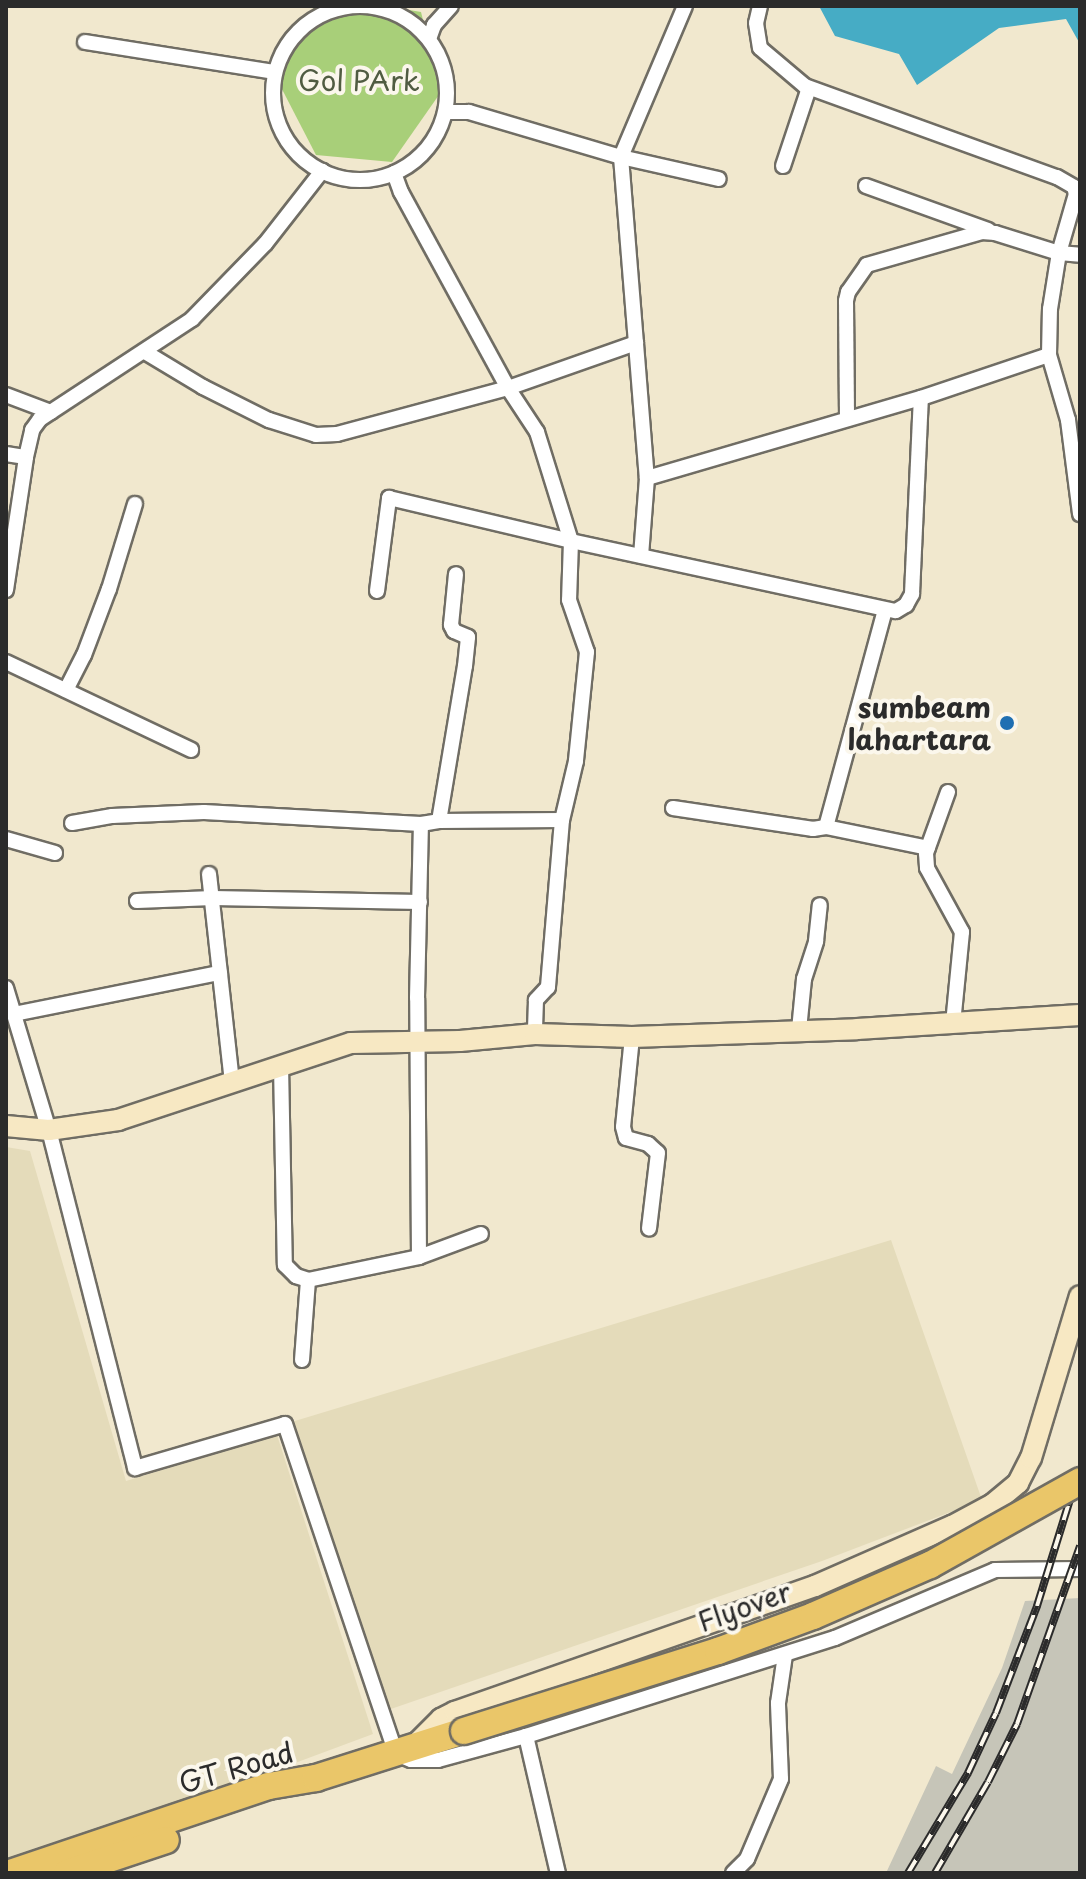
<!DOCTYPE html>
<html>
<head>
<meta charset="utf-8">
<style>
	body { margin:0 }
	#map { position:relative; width:1086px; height:1879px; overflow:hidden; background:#f1e8ce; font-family:"Playpen Sans",sans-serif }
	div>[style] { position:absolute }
	.built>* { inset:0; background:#e4dbba }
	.industrial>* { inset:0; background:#c6c5b8 }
	.green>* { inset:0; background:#a8cf79 }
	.water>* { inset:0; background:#46acc5 }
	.roads { filter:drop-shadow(2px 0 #706d64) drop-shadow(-2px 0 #706d64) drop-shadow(0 2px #706d64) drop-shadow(0 -2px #706d64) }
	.street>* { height:14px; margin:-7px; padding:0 7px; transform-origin:7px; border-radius:7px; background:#fff }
	.street>.ring { margin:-7px; padding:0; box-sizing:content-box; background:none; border:14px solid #fff; border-radius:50% }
	.secondary>* { height:20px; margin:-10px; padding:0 10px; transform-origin:10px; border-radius:10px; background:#f7e8c3 }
	.highway>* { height:26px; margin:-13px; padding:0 13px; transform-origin:13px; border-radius:13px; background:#eac669 }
	.rail>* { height:8px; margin-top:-4px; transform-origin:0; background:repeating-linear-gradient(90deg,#fbf7ec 0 15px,#2b2b2b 0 30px); box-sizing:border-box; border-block:2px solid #2b2b2b }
	.bridges { filter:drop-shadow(2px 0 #706d64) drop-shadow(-2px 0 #706d64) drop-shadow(0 2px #706d64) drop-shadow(0 -2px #706d64) }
	.highway-bridge>* { height:26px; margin:-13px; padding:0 13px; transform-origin:13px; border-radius:13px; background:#eac669 }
	.dots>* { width:22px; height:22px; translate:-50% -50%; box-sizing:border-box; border:4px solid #fbf7ec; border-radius:50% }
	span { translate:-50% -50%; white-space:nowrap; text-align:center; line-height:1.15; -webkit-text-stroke:8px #fbf7ec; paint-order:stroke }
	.park-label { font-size:28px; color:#505c42 }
	.poi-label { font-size:28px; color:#2b2b2b; font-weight:700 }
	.right { translate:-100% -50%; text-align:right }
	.street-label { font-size:28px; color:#2b2b2b }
	.frame { position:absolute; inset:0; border:8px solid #2b2b2b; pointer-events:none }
</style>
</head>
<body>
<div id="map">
	<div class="built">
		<div style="clip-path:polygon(6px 1147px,30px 1151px,126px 1481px,277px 1435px,373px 1734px,98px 1836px,6px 1865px)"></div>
		<div style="clip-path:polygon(891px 1240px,982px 1500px,822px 1561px,388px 1710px,285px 1424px)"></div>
	</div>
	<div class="industrial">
		<div style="clip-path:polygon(1080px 1598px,1080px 1873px,886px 1873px,936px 1766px,952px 1774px,1002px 1668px,1025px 1601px)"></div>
	</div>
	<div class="green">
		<div style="clip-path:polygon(315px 6px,386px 6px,421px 12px,441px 92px,392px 162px,316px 155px,270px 66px)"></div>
	</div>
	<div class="water">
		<div style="clip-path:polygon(819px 6px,1080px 6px,1080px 44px,1066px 19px,999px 28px,917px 85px,899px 54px,835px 36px)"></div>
	</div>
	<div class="roads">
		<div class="street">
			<div style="left:685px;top:6px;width:164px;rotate:113deg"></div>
			<div style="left:621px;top:157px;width:100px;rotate:12.7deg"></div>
			<div style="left:760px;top:6px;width:17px;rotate:103deg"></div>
			<div style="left:756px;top:23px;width:25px;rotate:81deg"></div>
			<div style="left:760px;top:48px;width:59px;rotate:40.2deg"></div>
			<div style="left:805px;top:86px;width:268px;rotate:19.9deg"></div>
			<div style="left:1057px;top:177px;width:20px;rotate:30deg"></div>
			<div style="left:1074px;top:187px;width:7px;rotate:74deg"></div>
			<div style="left:1076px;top:194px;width:61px;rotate:106.1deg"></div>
			<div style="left:1059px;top:253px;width:67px;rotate:-162.6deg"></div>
			<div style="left:995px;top:233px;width:13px;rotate:-176deg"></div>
			<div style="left:982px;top:232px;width:120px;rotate:164deg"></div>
			<div style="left:867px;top:265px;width:33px;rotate:125deg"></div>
			<div style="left:848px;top:292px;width:9px;rotate:103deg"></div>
			<div style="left:846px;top:301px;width:118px;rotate:89.5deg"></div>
			<div class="ring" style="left:273px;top:6px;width:160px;height:160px"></div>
			<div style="left:429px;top:39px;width:15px;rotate:-70deg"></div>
			<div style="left:434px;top:25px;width:25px;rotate:-48deg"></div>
			<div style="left:85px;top:42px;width:192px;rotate:9deg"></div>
			<div style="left:446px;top:112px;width:23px"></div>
			<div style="left:469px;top:112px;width:159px;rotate:16.5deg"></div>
			<div style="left:621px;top:157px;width:322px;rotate:85.4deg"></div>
			<div style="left:647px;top:478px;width:78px;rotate:94.4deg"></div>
			<div style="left:783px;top:166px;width:82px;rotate:-71.6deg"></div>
			<div style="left:394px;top:173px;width:20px;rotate:70deg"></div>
			<div style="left:401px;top:192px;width:223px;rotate:61.4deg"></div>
			<div style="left:508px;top:388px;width:53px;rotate:56.6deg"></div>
			<div style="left:537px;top:432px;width:114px;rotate:72.7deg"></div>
			<div style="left:571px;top:541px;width:332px;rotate:12.2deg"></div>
			<div style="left:896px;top:611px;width:12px;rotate:-31deg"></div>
			<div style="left:906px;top:605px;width:13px;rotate:-61deg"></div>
			<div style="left:912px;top:594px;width:196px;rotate:-87.4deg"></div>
			<div style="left:866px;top:186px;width:130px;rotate:19.8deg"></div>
			<div style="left:145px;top:352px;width:68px;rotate:31.1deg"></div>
			<div style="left:203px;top:387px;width:74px;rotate:26.6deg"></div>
			<div style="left:269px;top:420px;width:49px;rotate:17.7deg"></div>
			<div style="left:316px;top:435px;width:21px;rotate:-3deg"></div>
			<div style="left:337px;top:434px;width:177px;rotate:-15.1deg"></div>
			<div style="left:508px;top:388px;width:136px;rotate:-19.4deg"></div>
			<div style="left:1049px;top:355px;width:68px;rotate:73.7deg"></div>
			<div style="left:1068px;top:420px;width:95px;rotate:82.7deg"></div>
			<div style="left:6px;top:395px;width:48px;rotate:20.7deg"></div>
			<div style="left:6px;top:454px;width:20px;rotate:9deg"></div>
			<div style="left:647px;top:478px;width:285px;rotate:-16.3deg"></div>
			<div style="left:921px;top:398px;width:135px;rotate:-18.6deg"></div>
			<div style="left:1049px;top:355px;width:46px;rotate:-88.8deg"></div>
			<div style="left:1050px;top:309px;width:57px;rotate:-80.9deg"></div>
			<div style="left:1059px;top:253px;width:21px;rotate:5deg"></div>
			<div style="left:6px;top:590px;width:134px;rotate:-81.4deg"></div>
			<div style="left:26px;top:457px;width:28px;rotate:-77deg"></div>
			<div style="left:32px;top:430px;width:14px;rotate:-54deg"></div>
			<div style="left:40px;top:419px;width:182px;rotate:-33.3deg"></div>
			<div style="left:192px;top:319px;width:105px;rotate:-45.8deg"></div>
			<div style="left:265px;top:244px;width:93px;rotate:-52deg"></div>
			<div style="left:377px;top:591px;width:94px;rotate:-82.6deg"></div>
			<div style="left:389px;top:498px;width:187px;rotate:13.3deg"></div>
			<div style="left:571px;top:541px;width:59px;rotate:91.9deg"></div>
			<div style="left:569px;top:600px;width:55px;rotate:70.9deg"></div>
			<div style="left:587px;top:652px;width:110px;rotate:95.8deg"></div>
			<div style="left:576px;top:761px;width:61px;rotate:103.3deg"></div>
			<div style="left:6px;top:662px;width:205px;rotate:25.4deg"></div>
			<div style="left:66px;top:690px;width:39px;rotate:-63deg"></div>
			<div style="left:84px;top:655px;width:71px;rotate:-69.3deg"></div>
			<div style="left:109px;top:589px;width:89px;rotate:-73deg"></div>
			<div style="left:948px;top:792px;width:65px;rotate:109.8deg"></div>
			<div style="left:926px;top:853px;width:15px;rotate:86deg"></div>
			<div style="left:927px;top:868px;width:73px;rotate:61.3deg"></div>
			<div style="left:962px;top:932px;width:91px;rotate:95.6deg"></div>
			<div style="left:673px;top:808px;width:142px;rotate:8.5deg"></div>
			<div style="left:813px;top:829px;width:13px;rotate:-9deg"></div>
			<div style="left:826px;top:827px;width:225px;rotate:-74.8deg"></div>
			<div style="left:439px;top:821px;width:123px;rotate:-0.5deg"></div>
			<div style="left:562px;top:820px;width:168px;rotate:94.8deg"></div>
			<div style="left:548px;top:987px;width:18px;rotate:133deg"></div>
			<div style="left:536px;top:1000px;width:34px;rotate:92deg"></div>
			<div style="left:72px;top:823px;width:41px;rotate:-9.9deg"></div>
			<div style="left:112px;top:816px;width:92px;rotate:-2.5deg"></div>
			<div style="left:204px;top:812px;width:217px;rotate:3.2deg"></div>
			<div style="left:826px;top:827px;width:104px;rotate:11.6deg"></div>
			<div style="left:6px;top:839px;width:51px;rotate:15.9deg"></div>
			<div style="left:209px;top:874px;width:211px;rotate:83.7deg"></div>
			<div style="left:137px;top:901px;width:76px;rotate:-2.3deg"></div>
			<div style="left:213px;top:898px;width:207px;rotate:1.1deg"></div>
			<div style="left:6px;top:988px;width:148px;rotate:73.2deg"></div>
			<div style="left:49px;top:1130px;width:349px;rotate:75.7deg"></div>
			<div style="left:135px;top:1468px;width:156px;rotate:-16.3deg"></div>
			<div style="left:285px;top:1424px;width:348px;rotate:71.4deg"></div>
			<div style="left:396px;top:1754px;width:16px;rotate:22deg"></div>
			<div style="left:411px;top:1760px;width:27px"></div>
			<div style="left:438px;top:1760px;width:91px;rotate:-15.3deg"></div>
			<div style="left:526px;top:1736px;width:324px;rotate:-17.6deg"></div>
			<div style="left:835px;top:1638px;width:174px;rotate:-23deg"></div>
			<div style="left:995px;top:1570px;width:85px;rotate:-0.7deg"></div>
			<div style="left:14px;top:1014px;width:210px;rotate:-11.3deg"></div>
			<div style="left:799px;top:1030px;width:51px;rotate:-84.4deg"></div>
			<div style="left:804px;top:979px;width:40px;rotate:-72deg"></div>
			<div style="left:816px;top:941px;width:36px;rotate:-84deg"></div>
			<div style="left:632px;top:1037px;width:90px;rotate:95.7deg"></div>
			<div style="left:623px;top:1127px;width:11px;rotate:75deg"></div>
			<div style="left:626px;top:1138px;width:23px;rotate:15deg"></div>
			<div style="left:648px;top:1144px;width:13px;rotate:42deg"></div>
			<div style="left:658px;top:1153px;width:76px;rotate:96.8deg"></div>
			<div style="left:281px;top:1065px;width:200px;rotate:88.9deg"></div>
			<div style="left:285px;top:1265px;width:16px;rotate:45deg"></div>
			<div style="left:296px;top:1276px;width:13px;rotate:18deg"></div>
			<div style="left:419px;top:1257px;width:66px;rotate:-20.4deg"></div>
			<div style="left:302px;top:1360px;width:80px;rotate:-85.7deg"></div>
			<div style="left:308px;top:1280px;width:113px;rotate:-11.7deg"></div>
			<div style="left:419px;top:1257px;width:259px;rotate:-90.4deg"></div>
			<div style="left:417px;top:998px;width:174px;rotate:-88.7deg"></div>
			<div style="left:421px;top:824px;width:18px;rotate:-9deg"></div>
			<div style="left:439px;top:821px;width:157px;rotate:-80.5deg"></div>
			<div style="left:465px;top:666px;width:29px;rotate:-84deg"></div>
			<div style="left:468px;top:637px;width:15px;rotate:-157deg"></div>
			<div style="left:454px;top:631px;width:7px;rotate:-117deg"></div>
			<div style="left:451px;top:625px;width:51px;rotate:-84.4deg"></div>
			<div style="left:526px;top:1736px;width:141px;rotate:76.9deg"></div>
			<div style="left:733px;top:1873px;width:20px;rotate:-45deg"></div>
			<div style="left:747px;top:1859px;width:87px;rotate:-67deg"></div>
			<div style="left:781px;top:1779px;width:76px;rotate:-92.3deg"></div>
			<div style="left:778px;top:1703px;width:49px;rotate:-81.7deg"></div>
		</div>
		<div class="secondary">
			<div style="left:6px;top:1126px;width:43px;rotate:5.3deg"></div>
			<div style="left:49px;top:1130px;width:70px;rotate:-8.2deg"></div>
			<div style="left:118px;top:1120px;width:245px;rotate:-18.3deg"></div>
			<div style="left:351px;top:1043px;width:109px;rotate:-1.1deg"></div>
			<div style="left:460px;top:1041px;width:75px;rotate:-5.3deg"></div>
			<div style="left:535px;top:1034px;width:97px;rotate:1.8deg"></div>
			<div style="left:632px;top:1037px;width:225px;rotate:-2deg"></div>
			<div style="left:857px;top:1029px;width:223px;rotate:-3.6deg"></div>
			<div style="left:415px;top:1745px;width:37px;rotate:-45deg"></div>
			<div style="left:441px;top:1719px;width:16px;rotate:-27deg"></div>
			<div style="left:455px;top:1712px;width:381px;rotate:-19.3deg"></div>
			<div style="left:815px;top:1586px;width:150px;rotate:-23.7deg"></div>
			<div style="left:952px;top:1526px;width:47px;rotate:-28.2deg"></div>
			<div style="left:993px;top:1504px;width:33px;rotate:-40deg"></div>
			<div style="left:1018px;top:1483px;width:28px;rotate:-63deg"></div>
			<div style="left:1031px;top:1458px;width:169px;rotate:-73.2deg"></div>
		</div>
		<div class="highway">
			<div style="left:10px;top:1873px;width:273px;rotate:-18.6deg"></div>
			<div style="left:269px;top:1786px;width:48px;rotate:-9.7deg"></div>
			<div style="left:316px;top:1778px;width:155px;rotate:-17.6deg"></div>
			<div style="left:67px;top:1873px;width:104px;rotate:-18.4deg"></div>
		</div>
	</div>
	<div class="rail">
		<div style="left:908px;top:1873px;width:117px;rotate:-59deg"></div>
		<div style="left:968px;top:1773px;width:66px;rotate:-65deg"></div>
		<div style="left:996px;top:1713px;width:115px;rotate:-69deg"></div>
		<div style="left:1037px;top:1606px;width:145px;rotate:-72.8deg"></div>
		<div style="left:935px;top:1873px;width:105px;rotate:-59.8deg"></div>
		<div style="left:988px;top:1782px;width:65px;rotate:-63.4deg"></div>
		<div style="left:1017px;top:1724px;width:189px;rotate:-70.5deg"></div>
	</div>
	<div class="bridges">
		<div class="highway-bridge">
			<div style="left:464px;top:1731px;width:266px;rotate:-17.5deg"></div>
			<div style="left:718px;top:1651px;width:101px;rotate:-20.2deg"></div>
			<div style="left:813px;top:1616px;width:128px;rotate:-23.6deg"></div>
			<div style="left:930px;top:1565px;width:172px;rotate:-29.2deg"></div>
		</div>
	</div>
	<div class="dots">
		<div style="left:1007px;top:723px;background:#1f6fb2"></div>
	</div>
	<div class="park-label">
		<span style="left:359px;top:80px">Gol PArk</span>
	</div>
	<div class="poi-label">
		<span class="right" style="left:991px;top:723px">sumbeam<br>lahartara</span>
	</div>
	<div class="street-label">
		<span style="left:744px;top:1606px;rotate:-20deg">Flyover</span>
		<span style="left:236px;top:1767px;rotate:-16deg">GT Road</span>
	</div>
	<div class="frame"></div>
</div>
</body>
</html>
